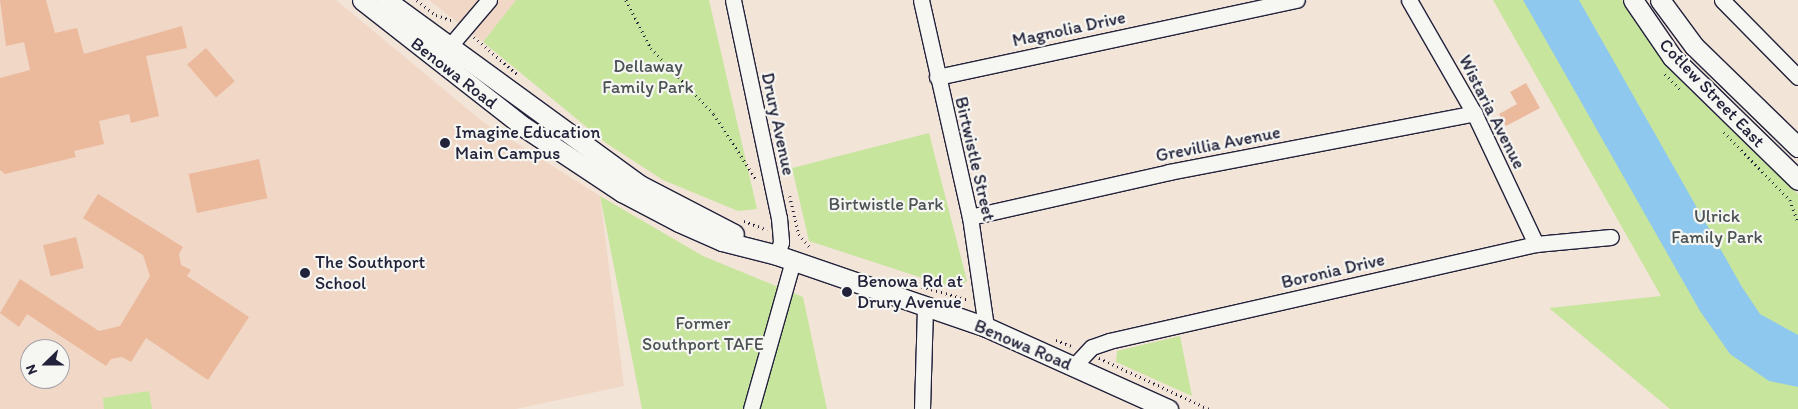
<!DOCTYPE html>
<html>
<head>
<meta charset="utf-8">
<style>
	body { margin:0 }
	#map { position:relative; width:1798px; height:409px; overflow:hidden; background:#f3e4d8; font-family:Itim,sans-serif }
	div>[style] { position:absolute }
	.built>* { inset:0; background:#f1d7c6 }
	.green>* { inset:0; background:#c7e59d }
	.water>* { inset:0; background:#8fc8ee }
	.building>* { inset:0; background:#ebb99c; transform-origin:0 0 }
	.path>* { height:2.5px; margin-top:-1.25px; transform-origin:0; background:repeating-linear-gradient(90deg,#22223b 0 1px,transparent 0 5px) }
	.roads { filter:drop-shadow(1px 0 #22223b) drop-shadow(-1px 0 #22223b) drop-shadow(0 1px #22223b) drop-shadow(0 -1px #22223b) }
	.minor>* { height:15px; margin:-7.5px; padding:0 7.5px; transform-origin:7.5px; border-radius:7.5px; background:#f6f6f2 }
	.major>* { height:19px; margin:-9.5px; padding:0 9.5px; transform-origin:9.5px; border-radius:9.5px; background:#f6f6f2 }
	.dots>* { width:14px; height:14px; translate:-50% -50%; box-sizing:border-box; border:2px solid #f6f6f2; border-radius:50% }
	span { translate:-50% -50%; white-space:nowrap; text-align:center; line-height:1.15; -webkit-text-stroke:4.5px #f6f6f2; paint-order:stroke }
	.street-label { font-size:18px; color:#22223b }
	.park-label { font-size:18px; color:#4b5354 }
	.poi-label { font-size:18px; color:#22223b }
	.left { translate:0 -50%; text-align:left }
	.north { position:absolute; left:20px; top:339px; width:50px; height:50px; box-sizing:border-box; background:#f6f6f2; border:1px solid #a1a1a9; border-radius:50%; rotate:248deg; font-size:14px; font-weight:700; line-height:20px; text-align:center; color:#22223b }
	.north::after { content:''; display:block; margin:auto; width:18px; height:22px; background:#22223b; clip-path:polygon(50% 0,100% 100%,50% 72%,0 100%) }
</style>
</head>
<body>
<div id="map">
	<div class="built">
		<div style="clip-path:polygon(evenodd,0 0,336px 0,483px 122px,600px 196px,624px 386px,516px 409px,0 409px,0 0,30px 349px,60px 349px,60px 379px,30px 379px,30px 349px)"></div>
		<div style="clip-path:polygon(429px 0,516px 0,483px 42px)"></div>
	</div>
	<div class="green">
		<div style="clip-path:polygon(516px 0,709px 0,757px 209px,738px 211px,663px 180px,606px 143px,483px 42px)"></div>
		<div style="clip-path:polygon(1493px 0,1622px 0,1647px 38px,1690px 90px,1798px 194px,1798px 409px,1670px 409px,1549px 308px,1661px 296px)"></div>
		<div style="clip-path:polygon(929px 133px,967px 281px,956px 289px,809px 241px,792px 168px)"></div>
		<div style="clip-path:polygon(600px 196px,703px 256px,803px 297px,827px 409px,642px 409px)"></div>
		<div style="clip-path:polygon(1180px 336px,1192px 396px,1116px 362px,1117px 351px)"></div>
		<div style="clip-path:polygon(149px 391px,152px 409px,104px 409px,103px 398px)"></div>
	</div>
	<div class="water">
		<div style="clip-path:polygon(1523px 0,1579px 0,1742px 287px,1760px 314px,1798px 335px,1798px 387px,1769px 381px,1730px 354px,1700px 311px)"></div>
	</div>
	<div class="building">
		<div style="clip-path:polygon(0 0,46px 0,55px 33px,77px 28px,84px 54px,182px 26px,187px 48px,146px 56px,159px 116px,131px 123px,129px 114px,99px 121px,104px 144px,74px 151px,76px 157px,5px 174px,0 170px,0 78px,30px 70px,24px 42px,6px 46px)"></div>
		<div style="left:206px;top:48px;width:44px;height:25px;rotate:49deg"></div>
		<div style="clip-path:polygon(1526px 83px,1540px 108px,1506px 126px,1499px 114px,1517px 104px,1510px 92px)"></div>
		<div style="left:259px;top:159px;width:40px;height:72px;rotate:78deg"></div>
		<div style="clip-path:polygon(98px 194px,183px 247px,179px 254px,181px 265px,191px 270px,187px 276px,249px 317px,208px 380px,146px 338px,131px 362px,122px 357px,111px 359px,106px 366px,27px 314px,19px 327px,0 313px,20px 279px,99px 331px,120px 326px,150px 276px,143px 255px,83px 218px)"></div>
		<div style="left:76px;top:237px;width:32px;height:34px;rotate:76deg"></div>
	</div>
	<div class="path">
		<div style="left:417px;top:0;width:24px;rotate:38deg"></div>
		<div style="left:436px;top:15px;width:19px;rotate:18deg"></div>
		<div style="left:626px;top:0;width:54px;rotate:62.5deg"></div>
		<div style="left:651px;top:48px;width:91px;rotate:46.3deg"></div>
		<div style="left:714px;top:114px;width:77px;rotate:57.1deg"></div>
		<div style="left:474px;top:37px;width:57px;rotate:40.7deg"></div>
		<div style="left:1665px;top:74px;width:24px;rotate:45deg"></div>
		<div style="left:1724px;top:132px;width:95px;rotate:45.9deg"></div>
		<div style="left:1790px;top:200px;width:23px;rotate:70deg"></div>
		<div style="left:790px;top:196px;width:39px;rotate:77deg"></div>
		<div style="left:799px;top:234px;width:19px;rotate:51deg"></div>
		<div style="left:744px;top:221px;width:25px;rotate:21deg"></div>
		<div style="left:917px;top:285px;width:54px;rotate:16.1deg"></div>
		<div style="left:1056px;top:340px;width:19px;rotate:21deg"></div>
		<div style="left:1099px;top:358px;width:121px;rotate:24.9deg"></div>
	</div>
	<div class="roads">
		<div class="minor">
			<div style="left:733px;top:0;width:223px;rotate:78.1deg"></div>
			<div style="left:779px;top:218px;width:24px;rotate:85deg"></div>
			<div style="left:781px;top:242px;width:14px;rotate:107deg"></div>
			<div style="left:921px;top:0;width:222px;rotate:77.3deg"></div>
			<div style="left:970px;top:217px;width:111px;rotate:81.7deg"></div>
			<div style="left:1409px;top:0;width:130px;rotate:60.1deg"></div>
			<div style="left:1474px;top:113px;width:145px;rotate:64.7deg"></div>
			<div style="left:1722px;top:0;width:108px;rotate:45.4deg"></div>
			<div style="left:443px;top:54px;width:71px;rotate:-49.6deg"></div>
			<div style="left:937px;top:77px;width:368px;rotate:-12.1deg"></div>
			<div style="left:970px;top:217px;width:204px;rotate:-12.7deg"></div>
			<div style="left:1169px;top:172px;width:311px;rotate:-10.9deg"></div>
			<div style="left:1074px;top:366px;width:26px;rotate:-47deg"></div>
			<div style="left:1092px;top:347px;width:18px;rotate:-19deg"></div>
			<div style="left:1109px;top:341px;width:438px;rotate:-12.8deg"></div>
			<div style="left:1536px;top:244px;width:75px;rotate:-5.3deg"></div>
			<div style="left:751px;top:409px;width:154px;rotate:-74.2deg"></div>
			<div style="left:922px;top:409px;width:103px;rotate:-88.3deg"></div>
		</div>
		<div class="major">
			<div style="left:362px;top:0;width:206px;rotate:38.1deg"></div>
			<div style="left:524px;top:127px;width:118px;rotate:33.6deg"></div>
			<div style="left:622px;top:192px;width:64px;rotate:27.8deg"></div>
			<div style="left:679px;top:222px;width:47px;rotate:23.8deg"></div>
			<div style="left:722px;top:241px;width:57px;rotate:14.3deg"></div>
			<div style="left:777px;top:255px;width:221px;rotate:19deg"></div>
			<div style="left:986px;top:327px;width:200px;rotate:24.3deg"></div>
			<div style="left:386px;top:0;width:312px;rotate:36.1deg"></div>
			<div style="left:638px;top:184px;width:108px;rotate:27.5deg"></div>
			<div style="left:1633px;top:0;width:69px;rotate:55.6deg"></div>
			<div style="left:1672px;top:57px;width:176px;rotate:44.3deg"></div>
			<div style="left:1660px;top:0;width:57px;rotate:53.5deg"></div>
			<div style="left:1694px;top:46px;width:145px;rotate:44.2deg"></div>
		</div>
	</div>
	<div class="dots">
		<div style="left:445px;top:143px;background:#22223b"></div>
		<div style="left:305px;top:273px;background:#22223b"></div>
		<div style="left:847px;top:292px;background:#22223b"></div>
	</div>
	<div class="street-label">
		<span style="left:1069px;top:29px;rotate:-12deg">Magnolia Drive</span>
		<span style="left:454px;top:73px;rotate:38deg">Benowa Road</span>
		<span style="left:1712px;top:93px;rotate:46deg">Cotlew Street East</span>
		<span style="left:1492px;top:112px;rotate:63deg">Wistaria Avenue</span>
		<span style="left:778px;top:124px;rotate:78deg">Drury Avenue</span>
		<span style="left:1218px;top:144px;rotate:-11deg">Grevillia Avenue</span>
		<span style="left:975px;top:159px;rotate:77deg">Birtwistle Street</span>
		<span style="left:1333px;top:271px;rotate:-13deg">Boronia Drive</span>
		<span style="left:1023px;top:345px;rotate:23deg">Benowa Road</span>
	</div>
	<div class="park-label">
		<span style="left:648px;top:77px">Dellaway<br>Family Park</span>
		<span style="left:886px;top:204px">Birtwistle Park</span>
		<span style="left:1717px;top:227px">Ulrick<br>Family Park</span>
		<span style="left:703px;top:334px">Former<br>Southport TAFE</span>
	</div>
	<div class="poi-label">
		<span class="left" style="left:455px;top:143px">Imagine Education<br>Main Campus</span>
		<span class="left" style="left:315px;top:273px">The Southport<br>School</span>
		<span class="left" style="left:857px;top:292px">Benowa Rd at<br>Drury Avenue</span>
	</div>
	<div class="north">N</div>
</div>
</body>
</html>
